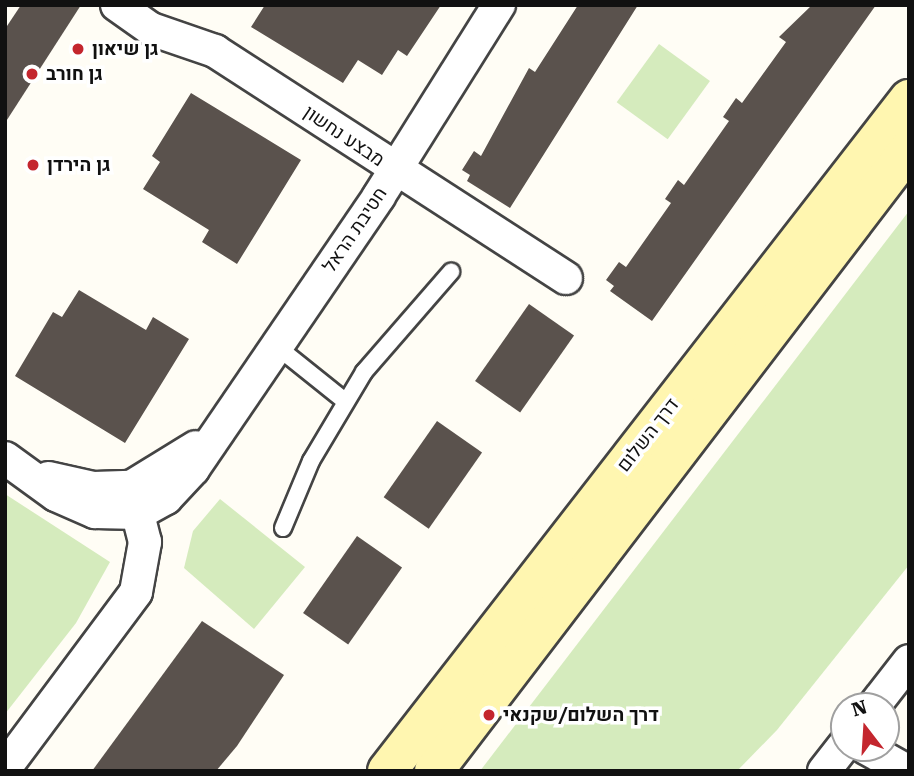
<!DOCTYPE html>
<html>
<head>
<meta charset="utf-8">
<style>
	body { margin:0 }
	#map { position:relative; width:914px; height:776px; overflow:hidden; background:#fffdf5; font-family:"Roboto Serif",Heebo,serif }
	div>[style] { position:absolute }
	.green>* { inset:0; background:#d5ebbd; transform-origin:0 0 }
	.building>* { inset:0; background:#5a524d; transform-origin:0 0 }
	.roads { filter:drop-shadow(2px 0 #444) drop-shadow(-2px 0 #444) drop-shadow(0 2px #444) drop-shadow(0 -2px #444) }
	.lane>* { height:16px; margin:-8px; padding:0 8px; transform-origin:8px; border-radius:8px; background:#fff }
	.street>* { height:32px; margin:-16px; padding:0 16px; transform-origin:16px; border-radius:16px; background:#fff }
	.secondary>* { height:38px; margin:-19px; padding:0 19px; transform-origin:19px; border-radius:19px; background:#fff6b0 }
	.dots>* { width:19px; height:19px; translate:-50% -50%; box-sizing:border-box; border:4px solid #fff; border-radius:50% }
	span { translate:-50% -50%; white-space:nowrap; text-align:center; line-height:1.15; -webkit-text-stroke:7px #fff; paint-order:stroke }
	.poi-label { font-size:19px; color:#111; font-weight:700 }
	.left { translate:0 -50%; text-align:left }
	.street-label { font-size:19px; color:#111 }
	.frame { position:absolute; inset:0; border:7px solid #111; pointer-events:none }
	.north { position:absolute; left:830px; top:692px; width:70px; height:70px; box-sizing:border-box; background:#fff; border:2px solid #a0a0a0; border-radius:50%; rotate:343deg; font-size:19px; font-weight:700; line-height:28px; text-align:center; color:#111 }
	.north::after { content:''; display:block; margin:auto; width:24px; height:32px; background:#c4262e; clip-path:polygon(50% 0,100% 100%,50% 72%,0 100%) }
</style>
</head>
<body>
<div id="map">
	<div class="green">
		<div style="left:659px;top:44px;width:63px;height:72px;rotate:36deg"></div>
		<div style="clip-path:polygon(909px 211px,909px 565px,777px 730px,737px 771px,480px 771px)"></div>
		<div style="clip-path:polygon(5px 494px,110px 562px,76px 623px,5px 714px)"></div>
		<div style="clip-path:polygon(220px 499px,305px 567px,254px 629px,184px 568px,193px 531px)"></div>
	</div>
	<div class="building">
		<div style="clip-path:polygon(21px 5px,81px 5px,5px 123px,5px 29px)"></div>
		<div style="clip-path:polygon(265px 5px,441px 5px,407px 56px,398px 50px,382px 75px,358px 60px,343px 83px,251px 27px)"></div>
		<div style="clip-path:polygon(578px 5px,638px 5px,510px 208px,467px 181px,470px 175px,462px 170px,474px 151px,481px 156px,529px 68px,535px 72px)"></div>
		<div style="clip-path:polygon(812px 5px,876px 5px,652px 321px,610px 291px,614px 286px,606px 280px,619px 262px,626px 267px,671px 203px,665px 199px,678px 180px,684px 185px,729px 121px,723px 117px,736px 98px,742px 103px,786px 42px,779px 37px)"></div>
		<div style="clip-path:polygon(191px 93px,301px 160px,237px 264px,202px 242px,209px 230px,143px 189px,160px 162px,152px 156px)"></div>
		<div style="clip-path:polygon(79px 290px,146px 330px,153px 317px,189px 339px,125px 443px,15px 376px,53px 312px,62px 317px)"></div>
		<div style="left:529px;top:304px;width:55px;height:94px;rotate:35deg"></div>
		<div style="left:437px;top:421px;width:55px;height:93px;rotate:35deg"></div>
		<div style="left:357px;top:536px;width:55px;height:94px;rotate:35deg"></div>
		<div style="clip-path:polygon(202px 621px,284px 675px,237px 746px,216px 771px,92px 771px)"></div>
	</div>
	<div class="roads">
		<div class="lane">
			<div style="left:275px;top:345px;width:90px;rotate:38.7deg"></div>
			<div style="left:283px;top:528px;width:73px;rotate:-67.3deg"></div>
			<div style="left:311px;top:461px;width:104px;rotate:-59.2deg"></div>
			<div style="left:364px;top:372px;width:133px;rotate:-49deg"></div>
		</div>
		<div class="street">
			<div style="left:117px;top:5px;width:42px;rotate:35.2deg"></div>
			<div style="left:151px;top:29px;width:68px;rotate:19deg"></div>
			<div style="left:215px;top:51px;width:418px;rotate:32.9deg"></div>
			<div style="left:5px;top:458px;width:63px;rotate:36deg"></div>
			<div style="left:56px;top:495px;width:43px;rotate:23.6deg"></div>
			<div style="left:95px;top:512px;width:44px;rotate:1.3deg"></div>
			<div style="left:139px;top:513px;width:31px;rotate:-29deg"></div>
			<div style="left:166px;top:498px;width:40px;rotate:-47deg"></div>
			<div style="left:193px;top:469px;width:330px;rotate:-55.7deg"></div>
			<div style="left:379px;top:196px;width:226px;rotate:-57.9deg"></div>
			<div style="left:48px;top:478px;width:47px;rotate:12.3deg"></div>
			<div style="left:94px;top:488px;width:37px;rotate:-2deg"></div>
			<div style="left:131px;top:487px;width:76px;rotate:-31.6deg"></div>
			<div style="left:874px;top:706px;width:57px;rotate:-52.1deg"></div>
			<div style="left:866px;top:748px;width:47px;rotate:29.3deg"></div>
			<div style="left:5px;top:768px;width:219px;rotate:-53.3deg"></div>
			<div style="left:136px;top:592px;width:51px;rotate:-79.8deg"></div>
			<div style="left:145px;top:542px;width:57px;rotate:-104.3deg"></div>
			<div style="left:824px;top:771px;width:33px;rotate:-52deg"></div>
		</div>
		<div class="secondary">
			<div style="left:387px;top:771px;width:851px;rotate:-52.16deg"></div>
			<div style="left:434px;top:771px;width:783px;rotate:-52.63deg"></div>
		</div>
	</div>
	<div class="dots">
		<div style="left:78px;top:49px;background:#c4262e"></div>
		<div style="left:32px;top:74px;background:#c4262e"></div>
		<div style="left:33px;top:165px;background:#c4262e"></div>
		<div style="left:489px;top:715px;background:#c4262e"></div>
	</div>
	<div class="poi-label">
		<span class="left" style="left:92px;top:49px">גן שיאון</span>
		<span class="left" style="left:46px;top:74px">גן חורב</span>
		<span class="left" style="left:47px;top:165px">גן הירדן</span>
		<span class="left" style="left:503px;top:715px">דרך השלום/שקנאי</span>
	</div>
	<div class="street-label">
		<span style="left:344px;top:136px;rotate:34deg">מבצע נחשון</span>
		<span style="left:355px;top:230px;rotate:-56deg">חטיבת הראל</span>
		<span style="left:648px;top:435px;rotate:-52deg">דרך השלום</span>
	</div>
	<div class="frame"></div>
	<div class="north">N</div>
</div>
</body>
</html>
